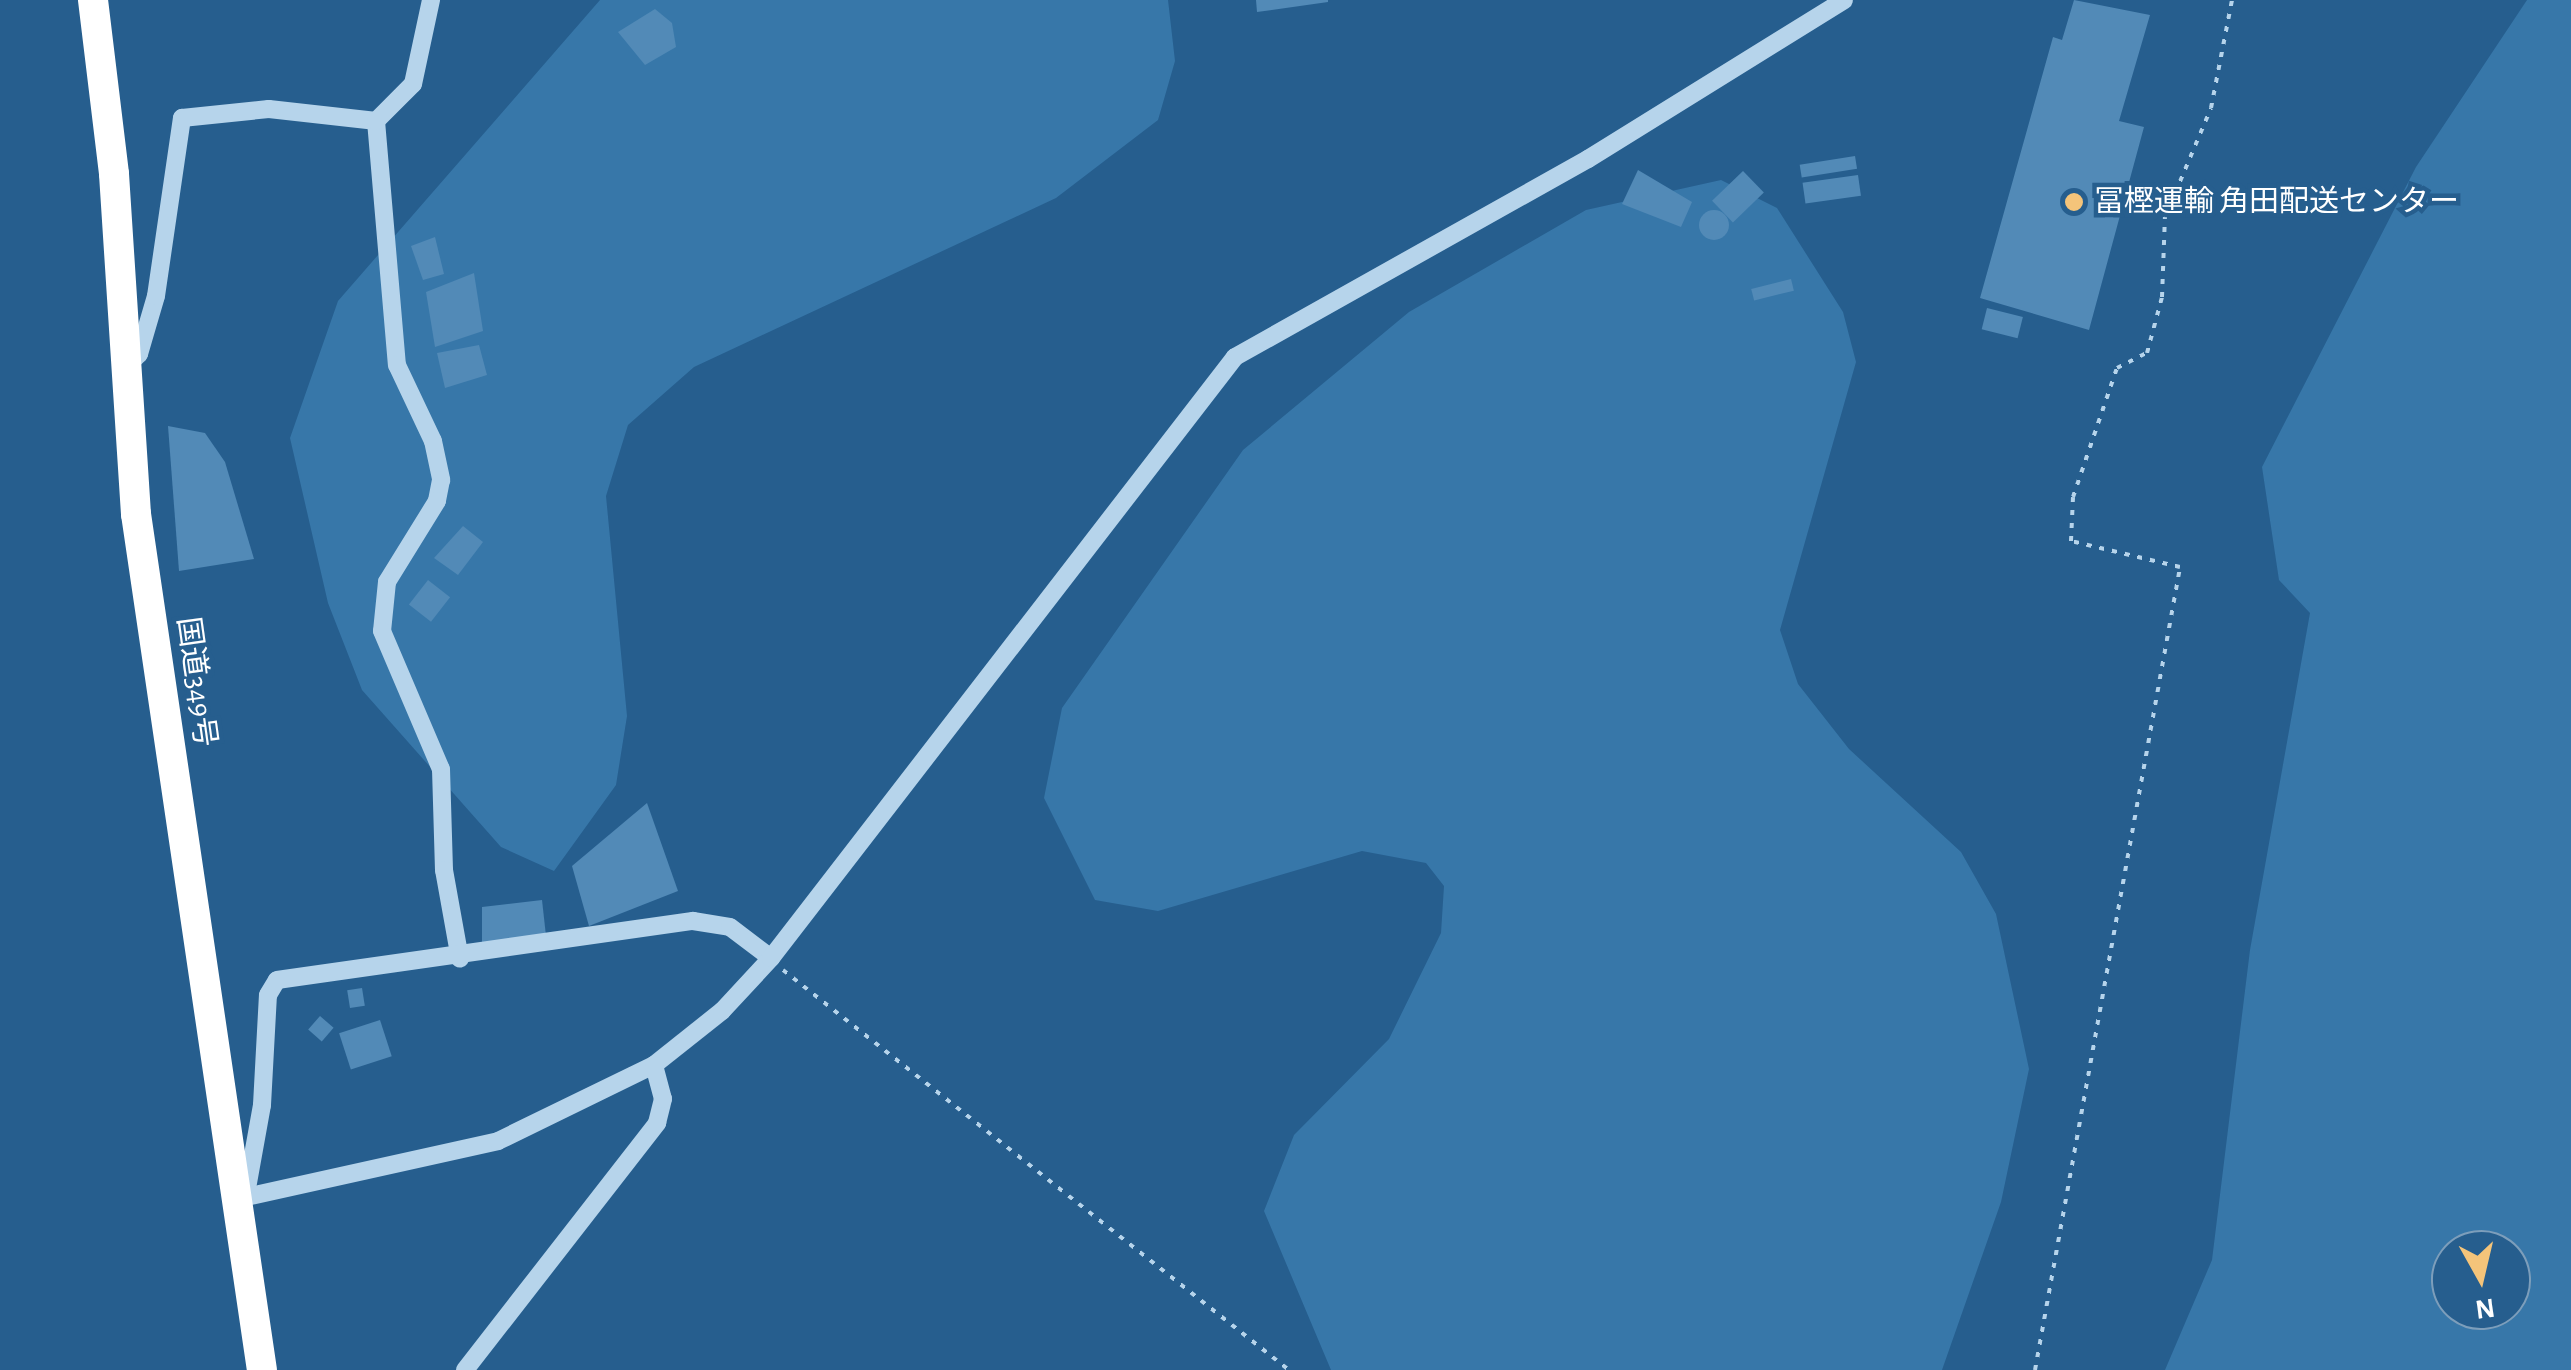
<!DOCTYPE html>
<html>
<head>
<meta charset="utf-8">
<style>
	body { margin:0 }
	#map { position:relative; width:2571px; height:1370px; overflow:hidden; background:#265e8e; font-family:"Alegreya Sans","Noto Sans JP",sans-serif }
	div>[style] { position:absolute }
	.green>* { inset:0; background:#3777a9 }
	.building>* { inset:0; background:#528ab7; transform-origin:0 0 }
	.round { border-radius:50% }
	.path>* { height:4px; margin-top:-2px; transform-origin:0; background:repeating-linear-gradient(90deg,#b6d4eb 0 5px,transparent 0 13px) }
	.minor>* { height:18px; margin:-9px; padding:0 9px; transform-origin:9px; border-radius:9px; background:#b6d4eb }
	.highway>* { height:30px; margin:-15px; padding:0 15px; transform-origin:15px; border-radius:15px; background:#fff }
	.dots>* { width:28px; height:28px; translate:-50% -50%; box-sizing:border-box; border:5px solid #265e8e; border-radius:50% }
	span { translate:-50% -50%; white-space:nowrap; text-align:center; line-height:1.15; -webkit-text-stroke:9px #265e8e; paint-order:stroke }
	.poi-label { font-size:30px; color:#fff }
	.left { translate:0 -50%; text-align:left }
	.street-label { font-size:30px; color:#fff }
	.north { position:absolute; left:2431px; top:1230px; width:100px; height:100px; box-sizing:border-box; background:#265e8e; border:2px solid #7d9ebb; border-radius:50%; rotate:172deg; font-size:28px; font-weight:700; line-height:40px; text-align:center; color:#fff }
	.north::after { content:''; display:block; margin:auto; width:35px; height:45px; background:#f4c47a; clip-path:polygon(50% 0,100% 100%,50% 72%,0 100%) }
</style>
</head>
<body>
<div id="map">
	<div class="green">
		<div style="clip-path:polygon(600px 0,1168px 0,1175px 61px,1158px 120px,1056px 198px,694px 367px,628px 425px,606px 496px,627px 716px,616px 785px,554px 871px,501px 847px,362px 690px,328px 603px,290px 438px,338px 301px)"></div>
		<div style="clip-path:polygon(evenodd,2527px 0,2571px 0,2571px 1370px,2165px 1370px,2212px 1260px,2250px 950px,2310px 613px,2279px 580px,2262px 467px,2416px 167px,2527px 0,2451px 1250px,2511px 1250px,2511px 1310px,2451px 1310px,2451px 1250px)"></div>
		<div style="clip-path:polygon(1721px 180px,1777px 208px,1843px 312px,1856px 362px,1780px 630px,1798px 684px,1849px 749px,1961px 852px,1996px 914px,2029px 1069px,2001px 1202px,1942px 1370px,1331px 1370px,1264px 1211px,1294px 1135px,1389px 1039px,1441px 933px,1444px 886px,1426px 863px,1362px 851px,1158px 911px,1095px 900px,1044px 798px,1062px 708px,1243px 450px,1409px 312px,1586px 210px)"></div>
	</div>
	<div class="building">
		<div style="clip-path:polygon(1256px 0,1328px 0,1328px 2px,1257px 12px)"></div>
		<div style="clip-path:polygon(2074px 0,2150px 15px,2119px 121px,2144px 127px,2089px 330px,1980px 298px,2053px 37px,2062px 40px)"></div>
		<div style="clip-path:polygon(655px 9px,672px 23px,676px 47px,645px 65px,618px 32px)"></div>
		<div style="left:1855px;top:156px;width:13px;height:56px;rotate:81deg"></div>
		<div style="clip-path:polygon(1638px 170px,1692px 202px,1681px 227px,1622px 204px)"></div>
		<div style="left:1743px;top:171px;width:30px;height:43px;rotate:46deg"></div>
		<div style="left:1858px;top:175px;width:21px;height:56px;rotate:82deg"></div>
		<div class="round" style="left:1699px;top:210px;width:30px;height:30px"></div>
		<div style="clip-path:polygon(435px 237px,444px 274px,423px 280px,411px 246px)"></div>
		<div style="clip-path:polygon(474px 273px,483px 331px,435px 347px,426px 292px)"></div>
		<div style="left:1791px;top:279px;width:12px;height:41px;rotate:76deg"></div>
		<div style="left:1987px;top:308px;width:37px;height:22px;rotate:14deg"></div>
		<div style="clip-path:polygon(479px 345px,487px 375px,445px 388px,437px 353px)"></div>
		<div style="clip-path:polygon(168px 426px,205px 433px,225px 462px,254px 559px,179px 571px)"></div>
		<div style="clip-path:polygon(463px 526px,483px 542px,458px 575px,434px 558px)"></div>
		<div style="left:428px;top:580px;width:28px;height:31px;rotate:38deg"></div>
		<div style="clip-path:polygon(647px 803px,678px 891px,589px 926px,572px 866px)"></div>
		<div style="clip-path:polygon(542px 900px,546px 936px,482px 951px,482px 907px)"></div>
		<div style="left:362px;top:988px;width:18px;height:15px;rotate:81deg"></div>
		<div style="left:320px;top:1016px;width:18px;height:18px;rotate:41deg"></div>
		<div style="left:380px;top:1020px;width:38px;height:43px;rotate:72deg"></div>
	</div>
	<div class="path">
		<div style="left:783px;top:970px;width:645px;rotate:38.33deg"></div>
		<div style="left:2035px;top:1370px;width:816px;rotate:-79.76deg"></div>
		<div style="left:2180px;top:567px;width:112px;rotate:-166.6deg"></div>
		<div style="left:2071px;top:541px;width:44px;rotate:-87.4deg"></div>
		<div style="left:2073px;top:497px;width:136px;rotate:-71.2deg"></div>
		<div style="left:2117px;top:368px;width:34px;rotate:-27deg"></div>
		<div style="left:2147px;top:353px;width:58px;rotate:-75deg"></div>
		<div style="left:2162px;top:297px;width:80px;rotate:-87.9deg"></div>
		<div style="left:2165px;top:217px;width:118px;rotate:-67.1deg"></div>
		<div style="left:2211px;top:108px;width:110px;rotate:-79deg"></div>
	</div>
	<div class="minor">
		<div style="left:376px;top:121px;width:245px;rotate:85.1deg"></div>
		<div style="left:397px;top:365px;width:84px;rotate:64.7deg"></div>
		<div style="left:433px;top:441px;width:40px;rotate:78deg"></div>
		<div style="left:441px;top:480px;width:21px;rotate:101deg"></div>
		<div style="left:437px;top:501px;width:95px;rotate:121.7deg"></div>
		<div style="left:387px;top:582px;width:49px;rotate:95.8deg"></div>
		<div style="left:382px;top:631px;width:150px;rotate:66.9deg"></div>
		<div style="left:441px;top:769px;width:101px;rotate:88.3deg"></div>
		<div style="left:444px;top:870px;width:90px;rotate:79.8deg"></div>
		<div style="left:127px;top:366px;width:17px;rotate:-45deg"></div>
		<div style="left:139px;top:354px;width:60px;rotate:-73.7deg"></div>
		<div style="left:156px;top:296px;width:180px;rotate:-81.7deg"></div>
		<div style="left:182px;top:118px;width:87px;rotate:-5.9deg"></div>
		<div style="left:269px;top:109px;width:108px;rotate:6.4deg"></div>
		<div style="left:376px;top:121px;width:52px;rotate:-45deg"></div>
		<div style="left:413px;top:84px;width:86px;rotate:-77.9deg"></div>
		<div style="left:246px;top:1194px;width:90px;rotate:-79.8deg"></div>
		<div style="left:262px;top:1105px;width:110px;rotate:-86.9deg"></div>
		<div style="left:268px;top:995px;width:17px;rotate:-59deg"></div>
		<div style="left:277px;top:980px;width:420px;rotate:-8.1deg"></div>
		<div style="left:693px;top:921px;width:37px;rotate:9deg"></div>
		<div style="left:730px;top:927px;width:51px;rotate:37.1deg"></div>
		<div style="left:237px;top:1199px;width:267px;rotate:-12.5deg"></div>
		<div style="left:498px;top:1141px;width:174px;rotate:-26deg"></div>
		<div style="left:654px;top:1065px;width:87px;rotate:-38.5deg"></div>
		<div style="left:722px;top:1011px;width:72px;rotate:-47.2deg"></div>
		<div style="left:771px;top:958px;width:759px;rotate:-52.33deg"></div>
		<div style="left:1235px;top:357px;width:405px;rotate:-29.3deg"></div>
		<div style="left:1588px;top:159px;width:301px;rotate:-31.8deg"></div>
		<div style="left:465px;top:1370px;width:313px;rotate:-52.1deg"></div>
		<div style="left:657px;top:1123px;width:25px;rotate:-76deg"></div>
		<div style="left:663px;top:1099px;width:35px;rotate:-105deg"></div>
	</div>
	<div class="highway">
		<div style="left:93px;top:0;width:175px;rotate:83.1deg"></div>
		<div style="left:114px;top:174px;width:341px;rotate:86.3deg"></div>
		<div style="left:136px;top:514px;width:865px;rotate:81.63deg"></div>
	</div>
	<div class="dots">
		<div style="left:2074px;top:202px;background:#f4c47a"></div>
	</div>
	<div class="poi-label">
		<span class="left" style="left:2094px;top:202px">冨樫運輸 角田配送センター</span>
	</div>
	<div class="street-label">
		<span style="left:196px;top:682px;rotate:82deg">国道349号</span>
	</div>
	<div class="north">N</div>
</div>
</body>
</html>
